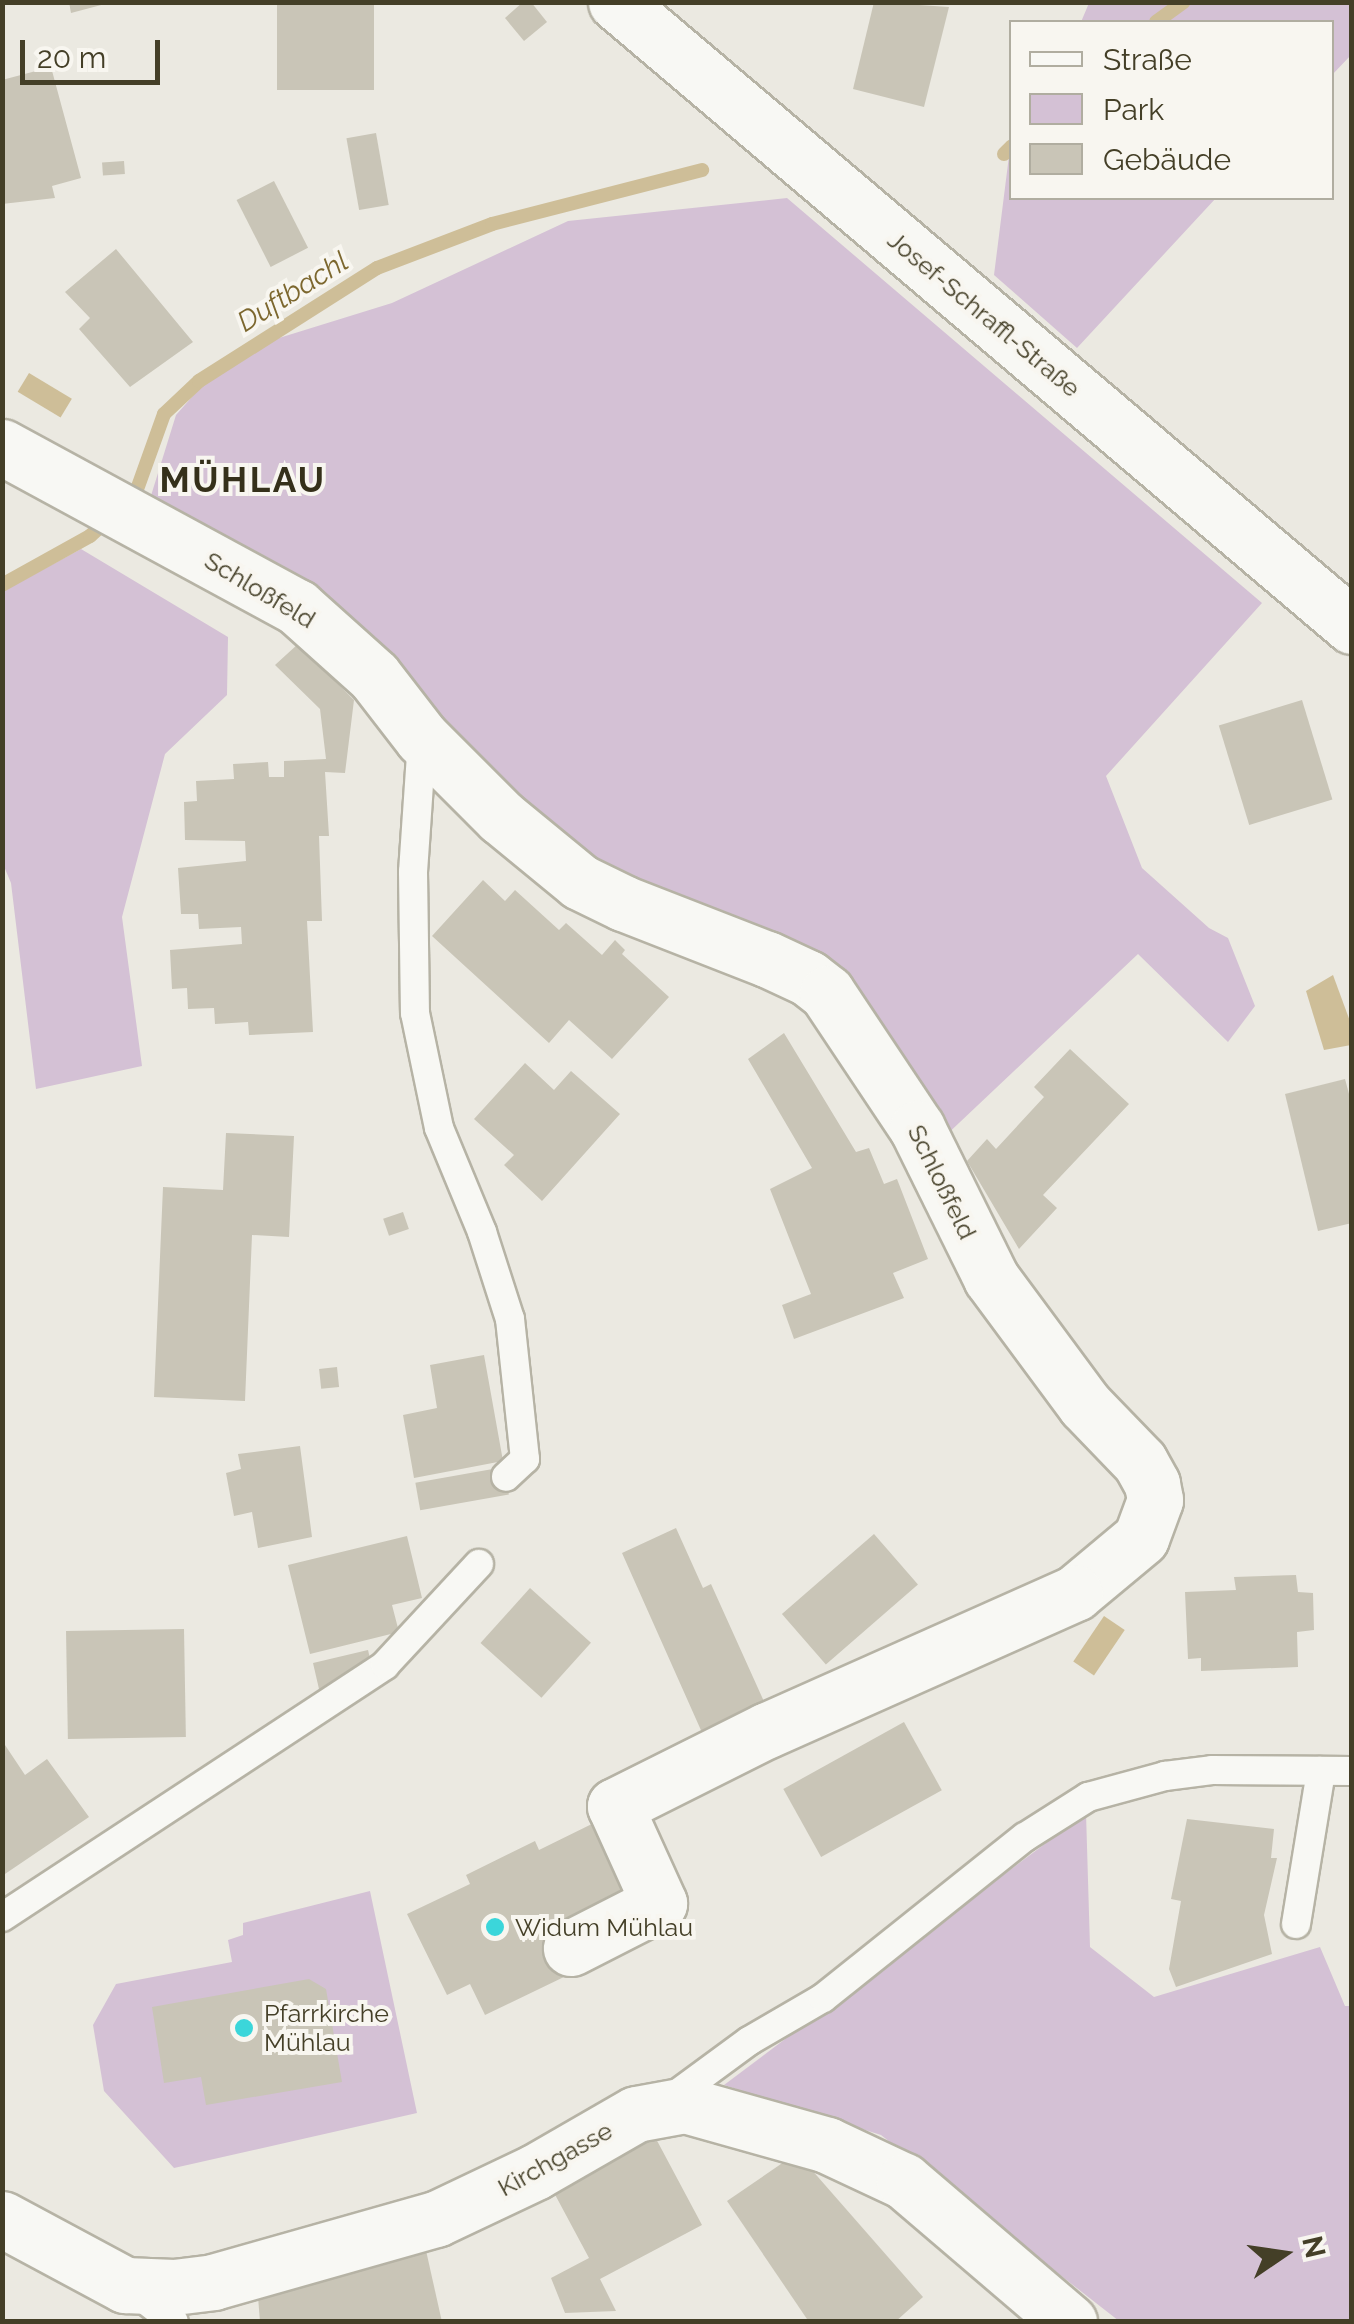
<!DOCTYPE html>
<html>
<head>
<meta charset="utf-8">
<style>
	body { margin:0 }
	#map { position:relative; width:1354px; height:2324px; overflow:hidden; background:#ebe9e1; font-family:Raleway,sans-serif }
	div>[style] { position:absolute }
	.green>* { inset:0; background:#d4c1d5 }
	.water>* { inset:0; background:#cebe98; transform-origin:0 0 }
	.stream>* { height:14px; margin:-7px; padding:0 7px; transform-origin:7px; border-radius:7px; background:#cebe98 }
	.building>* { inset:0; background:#c9c5b7; transform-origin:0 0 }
	.roads { filter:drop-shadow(2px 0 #b6b3a5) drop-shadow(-2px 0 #b6b3a5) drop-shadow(0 2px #b6b3a5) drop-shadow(0 -2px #b6b3a5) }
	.service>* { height:28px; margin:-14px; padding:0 14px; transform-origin:14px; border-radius:14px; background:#f8f8f4 }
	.minor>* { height:55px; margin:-27.5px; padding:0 27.5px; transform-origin:27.5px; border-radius:27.5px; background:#f8f8f4 }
	.dots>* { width:28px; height:28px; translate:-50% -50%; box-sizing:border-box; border:5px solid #f8f6f0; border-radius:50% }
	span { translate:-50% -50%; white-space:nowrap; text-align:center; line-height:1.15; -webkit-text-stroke:8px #f8f6f0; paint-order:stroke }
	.street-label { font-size:25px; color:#443f27 }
	.poi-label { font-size:25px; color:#443f27 }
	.left { translate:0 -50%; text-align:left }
	.water-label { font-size:28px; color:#7c672e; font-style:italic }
	.district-label { font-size:35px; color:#35301a; font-weight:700; letter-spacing:2.5px }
	.frame { position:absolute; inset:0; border:5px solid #443f27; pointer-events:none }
	.legend { position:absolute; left:1009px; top:20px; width:325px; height:180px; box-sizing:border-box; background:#f8f6f0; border:2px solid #b0ada0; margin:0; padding:12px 18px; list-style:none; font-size:30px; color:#443f27 }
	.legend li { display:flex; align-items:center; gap:20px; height:50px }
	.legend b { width:50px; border:2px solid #b0ada0 }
	.north { position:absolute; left:1234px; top:2204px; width:100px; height:100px; -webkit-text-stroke:8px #f8f6f0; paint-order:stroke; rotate:77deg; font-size:28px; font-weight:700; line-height:40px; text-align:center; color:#443f27 }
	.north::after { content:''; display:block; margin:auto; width:35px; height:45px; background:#443f27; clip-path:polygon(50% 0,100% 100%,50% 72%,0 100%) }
	.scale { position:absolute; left:20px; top:40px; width:140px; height:45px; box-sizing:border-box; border:5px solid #443f27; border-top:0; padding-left:12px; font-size:30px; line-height:35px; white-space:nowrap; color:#443f27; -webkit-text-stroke:8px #f8f6f0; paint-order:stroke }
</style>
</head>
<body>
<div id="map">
	<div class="green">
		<div style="clip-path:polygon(1089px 3px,1351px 3px,1351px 55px,1332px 75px,1332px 22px,1081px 22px)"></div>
		<div style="clip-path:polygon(1011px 140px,1012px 198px,1216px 198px,1077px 348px,994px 275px)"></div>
		<div style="clip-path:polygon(787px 198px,1262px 603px,1106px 776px,1142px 868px,1209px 928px,1228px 938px,1255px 1006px,1228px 1042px,1138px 954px,941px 1140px,850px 1002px,608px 881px,145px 515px,176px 415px,231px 353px,392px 303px,568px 221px)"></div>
		<div style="clip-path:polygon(81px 549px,228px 637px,227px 695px,165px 754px,122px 917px,142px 1066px,36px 1089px,11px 883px,3px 864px,3px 591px)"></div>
		<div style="clip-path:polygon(1086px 1813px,1090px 1947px,1154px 1997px,1320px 1947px,1345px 2006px,1351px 2006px,1351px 2321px,1119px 2321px,881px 2135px,724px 2085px)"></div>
		<div style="clip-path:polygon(370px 1891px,417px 2113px,174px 2168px,104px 2091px,93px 2025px,116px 1984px,232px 1962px,228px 1940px,243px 1935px,243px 1923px)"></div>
	</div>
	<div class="water">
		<div style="left:29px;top:373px;width:50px;height:22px;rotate:31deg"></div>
		<div style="clip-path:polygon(1333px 975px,1351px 1024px,1351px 1045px,1324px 1050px,1306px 991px)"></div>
		<div style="left:1104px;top:1616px;width:25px;height:55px;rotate:34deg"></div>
	</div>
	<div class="stream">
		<div style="left:1156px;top:22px;width:34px;rotate:-36deg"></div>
		<div style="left:1004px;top:154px;width:11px;rotate:-45deg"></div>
		<div style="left:128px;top:502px;width:10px;rotate:-45deg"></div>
		<div style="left:135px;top:495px;width:86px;rotate:-70.3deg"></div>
		<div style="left:164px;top:414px;width:48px;rotate:-43.3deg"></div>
		<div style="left:199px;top:381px;width:211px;rotate:-32.4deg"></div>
		<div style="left:377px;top:268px;width:123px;rotate:-20.9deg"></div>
		<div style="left:492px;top:224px;width:217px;rotate:-14.4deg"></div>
		<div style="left:2px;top:585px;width:101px;rotate:-29.1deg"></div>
		<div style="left:90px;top:536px;width:25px;rotate:-42deg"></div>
	</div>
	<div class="building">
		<div style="clip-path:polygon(69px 2px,105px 2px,105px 4px,71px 13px)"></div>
		<div style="left:277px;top:2px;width:97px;height:88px"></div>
		<div style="clip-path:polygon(523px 2px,531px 2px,547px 22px,524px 41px,505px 18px)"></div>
		<div style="clip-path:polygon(874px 2px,949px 7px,924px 107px,853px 89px)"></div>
		<div style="clip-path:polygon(51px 67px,81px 178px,52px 186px,55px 198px,2px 204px,2px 80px)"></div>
		<div style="left:376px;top:133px;width:73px;height:30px;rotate:80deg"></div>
		<div style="left:124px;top:161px;width:13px;height:22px;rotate:86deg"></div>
		<div style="left:274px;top:181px;width:75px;height:42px;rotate:63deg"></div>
		<div style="clip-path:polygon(116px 249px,193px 342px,130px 387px,79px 329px,90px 318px,65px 292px)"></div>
		<div style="clip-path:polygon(298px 644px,354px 700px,345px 773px,325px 772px,329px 836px,319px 836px,322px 921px,307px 921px,313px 1032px,249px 1035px,248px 1022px,215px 1024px,214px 1008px,188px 1009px,187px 988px,172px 989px,170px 950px,242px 944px,241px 927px,199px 929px,198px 914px,181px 914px,178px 868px,246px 861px,245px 841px,185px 840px,184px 802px,197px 801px,196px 781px,234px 779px,233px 764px,268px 762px,269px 777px,284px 777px,284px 761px,326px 759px,320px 709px,275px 665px)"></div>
		<div style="left:1302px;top:700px;width:104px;height:87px;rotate:73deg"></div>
		<div style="clip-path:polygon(483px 880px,505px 901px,515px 890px,559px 930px,566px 923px,602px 955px,615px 940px,625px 950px,622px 954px,669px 997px,612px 1059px,569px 1020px,549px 1043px,432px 936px)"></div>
		<div style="clip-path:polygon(784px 1033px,856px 1152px,869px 1148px,884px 1184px,897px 1179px,928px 1259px,893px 1273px,904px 1298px,794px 1339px,782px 1305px,811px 1294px,770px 1189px,812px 1168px,748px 1059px)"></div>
		<div style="clip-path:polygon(1070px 1049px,1129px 1104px,1043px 1195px,1057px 1208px,1019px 1249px,967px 1161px,987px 1139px,996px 1149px,1044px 1097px,1034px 1087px)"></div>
		<div style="clip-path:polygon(525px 1063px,554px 1090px,571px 1071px,620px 1114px,542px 1201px,504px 1165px,514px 1155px,474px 1119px)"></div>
		<div style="clip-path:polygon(1345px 1079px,1352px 1105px,1352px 1223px,1318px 1231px,1285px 1094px)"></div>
		<div style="clip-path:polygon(226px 1133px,294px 1136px,289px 1237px,252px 1235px,245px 1401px,154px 1397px,163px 1187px,223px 1190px)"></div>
		<div style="left:403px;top:1212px;width:18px;height:21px;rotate:71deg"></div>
		<div style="clip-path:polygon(484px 1355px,503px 1461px,414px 1478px,403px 1415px,437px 1408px,430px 1365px)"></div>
		<div style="left:337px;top:1367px;width:20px;height:18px;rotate:84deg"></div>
		<div style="clip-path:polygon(300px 1446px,312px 1537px,258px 1548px,252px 1512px,234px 1516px,226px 1473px,241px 1469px,238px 1454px)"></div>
		<div style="left:504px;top:1467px;width:28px;height:90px;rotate:80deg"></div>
		<div style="clip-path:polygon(676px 1528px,703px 1588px,711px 1584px,771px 1717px,708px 1746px,622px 1553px)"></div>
		<div style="left:874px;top:1534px;width:67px;height:122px;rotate:49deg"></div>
		<div style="clip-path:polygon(407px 1536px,422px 1598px,392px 1605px,399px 1632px,310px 1654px,288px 1565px)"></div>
		<div style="clip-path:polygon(1296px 1575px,1298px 1592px,1313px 1593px,1314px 1630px,1297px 1632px,1298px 1667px,1201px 1671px,1201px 1658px,1188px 1659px,1185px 1592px,1236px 1590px,1234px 1577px)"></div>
		<div style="left:530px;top:1588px;width:82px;height:74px;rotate:42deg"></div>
		<div style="left:184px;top:1629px;width:108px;height:118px;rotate:89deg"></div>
		<div style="clip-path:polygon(368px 1650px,373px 1671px,322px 1702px,313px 1663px)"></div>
		<div style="left:904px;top:1722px;width:78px;height:138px;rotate:61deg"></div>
		<div style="clip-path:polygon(5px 1745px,25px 1775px,47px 1759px,89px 1817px,2px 1876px)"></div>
		<div style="clip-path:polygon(602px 1819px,640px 1896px,549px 1941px,566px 1976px,485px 2015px,470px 1984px,447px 1995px,407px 1914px,470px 1884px,466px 1875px,535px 1841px,539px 1850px)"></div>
		<div style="clip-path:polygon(1187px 1819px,1274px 1829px,1271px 1858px,1277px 1858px,1264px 1915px,1272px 1954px,1176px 1987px,1169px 1969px,1181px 1901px,1171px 1899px)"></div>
		<div style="clip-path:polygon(309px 1979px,326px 1989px,342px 2082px,206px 2105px,201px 2077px,164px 2083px,152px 2007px)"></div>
		<div style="clip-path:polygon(654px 2135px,702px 2225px,600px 2279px,616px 2311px,565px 2313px,551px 2278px,589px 2258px,552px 2189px)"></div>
		<div style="clip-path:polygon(797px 2153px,923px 2297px,895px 2322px,809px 2322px,727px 2201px)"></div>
		<div style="clip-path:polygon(425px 2246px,442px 2322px,260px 2322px,257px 2284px)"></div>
	</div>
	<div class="roads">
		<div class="service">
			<div style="left:422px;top:740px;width:132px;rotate:93.9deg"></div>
			<div style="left:413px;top:872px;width:141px;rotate:89.2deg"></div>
			<div style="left:415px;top:1013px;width:117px;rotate:78.2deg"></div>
			<div style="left:439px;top:1128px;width:113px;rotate:67.5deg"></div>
			<div style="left:482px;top:1232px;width:91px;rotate:72.2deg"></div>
			<div style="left:510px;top:1319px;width:141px;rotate:83.9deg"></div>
			<div style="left:525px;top:1459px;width:26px;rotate:137deg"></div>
			<div style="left:2px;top:1917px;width:458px;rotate:-33.3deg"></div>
			<div style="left:385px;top:1665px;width:138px;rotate:-47.1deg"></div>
			<div style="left:1296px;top:1924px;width:155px;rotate:-80.7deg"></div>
			<div style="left:666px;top:2102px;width:103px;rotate:-36.3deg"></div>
			<div style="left:749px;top:2041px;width:86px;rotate:-30.2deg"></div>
			<div style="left:823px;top:1998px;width:258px;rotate:-38.6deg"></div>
			<div style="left:1025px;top:1837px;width:75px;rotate:-32.4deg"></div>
			<div style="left:1088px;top:1797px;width:80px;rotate:-15.3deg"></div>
			<div style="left:1165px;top:1776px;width:47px;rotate:-7.3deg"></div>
			<div style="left:1212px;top:1770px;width:140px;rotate:0.4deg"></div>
			<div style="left:135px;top:2292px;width:49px;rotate:37.6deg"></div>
		</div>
		<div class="minor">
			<div style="left:616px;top:2px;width:965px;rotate:40.29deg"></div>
			<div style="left:2px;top:447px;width:336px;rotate:28.5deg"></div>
			<div style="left:297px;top:607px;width:103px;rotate:41.9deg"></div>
			<div style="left:374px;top:676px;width:78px;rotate:52.3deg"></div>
			<div style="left:422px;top:738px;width:112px;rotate:45deg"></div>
			<div style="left:501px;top:817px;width:102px;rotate:39.4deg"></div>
			<div style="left:580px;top:882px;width:48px;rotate:26deg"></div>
			<div style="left:623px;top:903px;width:155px;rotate:21.3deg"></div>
			<div style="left:767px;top:959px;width:45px;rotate:24.9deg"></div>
			<div style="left:808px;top:978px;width:24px;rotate:38deg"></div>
			<div style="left:827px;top:993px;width:162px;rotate:56.3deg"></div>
			<div style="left:917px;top:1128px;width:167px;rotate:63.7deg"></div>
			<div style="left:991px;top:1278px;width:158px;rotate:53.5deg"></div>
			<div style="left:1085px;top:1405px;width:79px;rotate:46deg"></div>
			<div style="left:1140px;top:1462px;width:25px;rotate:61deg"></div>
			<div style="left:1152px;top:1484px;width:16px;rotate:79deg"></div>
			<div style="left:1155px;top:1500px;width:40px;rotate:110.2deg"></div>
			<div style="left:1141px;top:1538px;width:86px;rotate:140.2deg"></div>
			<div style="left:1075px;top:1593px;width:337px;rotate:156deg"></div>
			<div style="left:767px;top:1730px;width:170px;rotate:153.4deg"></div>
			<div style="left:615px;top:1806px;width:107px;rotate:65.6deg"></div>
			<div style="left:659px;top:1903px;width:99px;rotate:152.9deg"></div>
			<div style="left:2px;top:2219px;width:140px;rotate:28.2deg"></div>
			<div style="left:125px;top:2285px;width:49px;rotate:2.3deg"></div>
			<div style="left:174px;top:2287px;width:39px;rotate:-7deg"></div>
			<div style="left:213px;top:2282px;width:232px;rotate:-15.8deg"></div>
			<div style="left:436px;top:2219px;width:110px;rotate:-25.4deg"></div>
			<div style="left:535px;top:2172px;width:116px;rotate:-29.9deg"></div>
			<div style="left:636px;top:2114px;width:50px;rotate:-10.4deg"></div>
			<div style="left:685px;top:2105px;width:148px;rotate:15.7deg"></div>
			<div style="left:827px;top:2145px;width:85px;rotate:25.1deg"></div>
			<div style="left:904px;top:2181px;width:217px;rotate:40.5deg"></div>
		</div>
	</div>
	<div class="dots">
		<div style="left:495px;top:1927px;background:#3bd6da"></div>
		<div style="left:244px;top:2028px;background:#3bd6da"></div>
	</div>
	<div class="street-label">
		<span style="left:984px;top:314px;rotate:40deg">Josef-Schraffl-Straße</span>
		<span style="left:260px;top:590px;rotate:31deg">Schloßfeld</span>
		<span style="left:942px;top:1182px;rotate:64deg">Schloßfeld</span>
		<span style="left:555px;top:2159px;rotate:-29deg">Kirchgasse</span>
	</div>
	<div class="poi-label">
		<span class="left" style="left:515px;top:1927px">Widum Mühlau</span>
		<span class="left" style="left:264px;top:2028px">Pfarrkirche<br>Mühlau</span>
	</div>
	<div class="water-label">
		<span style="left:293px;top:292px;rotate:-32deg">Duftbachl</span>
	</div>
	<div class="district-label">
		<span style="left:243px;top:480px">MÜHLAU</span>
	</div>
	<div class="frame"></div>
	<ul class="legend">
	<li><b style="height:12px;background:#f8f8f4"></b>Straße</li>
	<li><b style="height:28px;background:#d4c1d5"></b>Park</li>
	<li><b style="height:28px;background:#c9c5b7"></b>Gebäude</li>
	</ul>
	<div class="north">N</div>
	<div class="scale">20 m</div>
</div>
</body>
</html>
